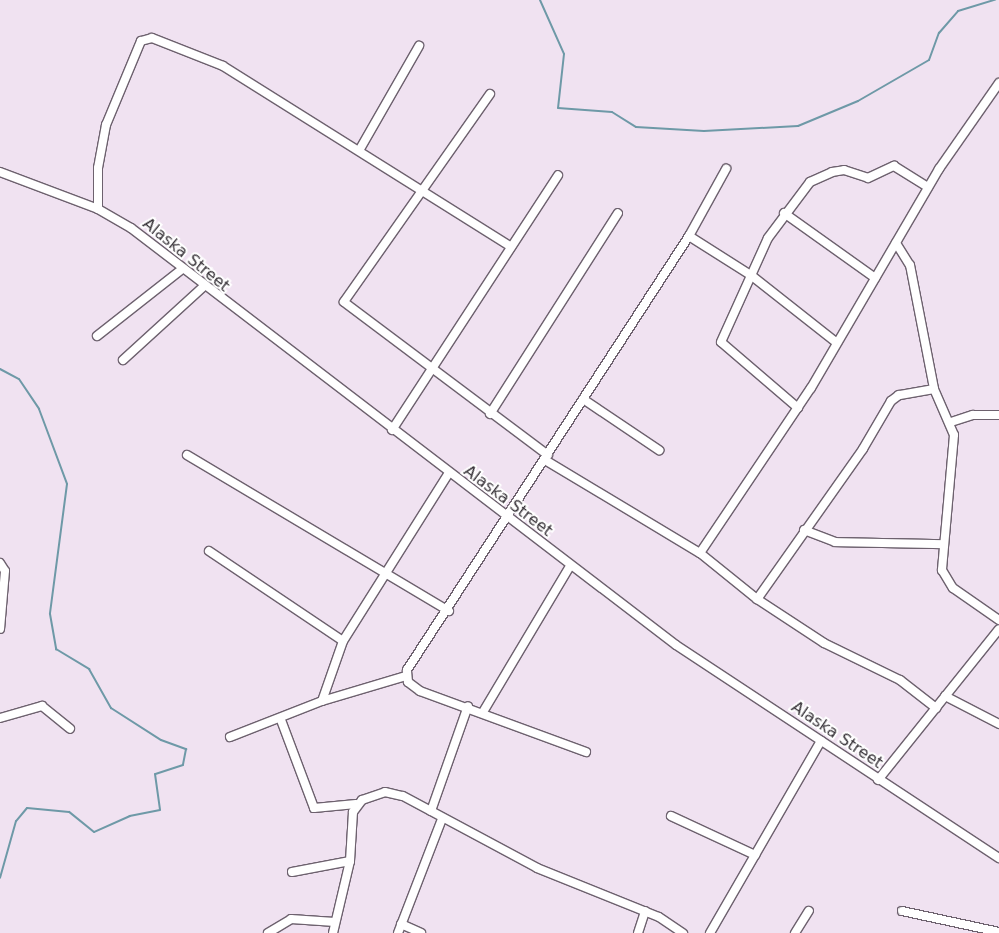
<!DOCTYPE html>
<html>
<head>
<meta charset="utf-8">
<style>
	body { margin:0 }
	#map { position:relative; width:999px; height:933px; overflow:hidden; background:#f0e2f1; font-family:"DejaVu Sans",sans-serif }
	div>[style] { position:absolute }
	.stream>* { height:2px; margin:-1px; padding:0 1px; transform-origin:1px; border-radius:1px; background:#6e99a7 }
	.roads { filter:drop-shadow(1px 0 #6d616e) drop-shadow(-1px 0 #6d616e) drop-shadow(0 1px #6d616e) drop-shadow(0 -1px #6d616e) }
	.street>* { height:8px; margin:-4px; padding:0 4px; transform-origin:4px; border-radius:4px; background:#fff }
	span { translate:-50% -50%; white-space:nowrap; text-align:center; line-height:1.15; -webkit-text-stroke:4px #fff; paint-order:stroke }
	.street-label { font-size:16px; color:#363137 }
</style>
</head>
<body>
<div id="map">
	<div class="stream">
		<div style="left:540px;top:0;width:59px;rotate:66deg"></div>
		<div style="left:564px;top:54px;width:54px;rotate:96.3deg"></div>
		<div style="left:558px;top:108px;width:54px;rotate:4.2deg"></div>
		<div style="left:612px;top:112px;width:28px;rotate:32deg"></div>
		<div style="left:636px;top:127px;width:68px;rotate:3.4deg"></div>
		<div style="left:704px;top:131px;width:94px;rotate:-3deg"></div>
		<div style="left:798px;top:126px;width:65px;rotate:-22.6deg"></div>
		<div style="left:858px;top:101px;width:82px;rotate:-30deg"></div>
		<div style="left:929px;top:60px;width:29px;rotate:-70deg"></div>
		<div style="left:939px;top:33px;width:29px;rotate:-49deg"></div>
		<div style="left:958px;top:11px;width:39px;rotate:-17deg"></div>
		<div style="left:0;top:369px;width:21px;rotate:28deg"></div>
		<div style="left:19px;top:379px;width:36px;rotate:56deg"></div>
		<div style="left:39px;top:409px;width:80px;rotate:69.5deg"></div>
		<div style="left:67px;top:484px;width:131px;rotate:97.5deg"></div>
		<div style="left:50px;top:614px;width:36px;rotate:80deg"></div>
		<div style="left:56px;top:649px;width:39px;rotate:31deg"></div>
		<div style="left:89px;top:669px;width:45px;rotate:60.6deg"></div>
		<div style="left:111px;top:708px;width:59px;rotate:32.6deg"></div>
		<div style="left:161px;top:740px;width:27px;rotate:20deg"></div>
		<div style="left:186px;top:749px;width:16px;rotate:101deg"></div>
		<div style="left:183px;top:765px;width:29px;rotate:162deg"></div>
		<div style="left:155px;top:774px;width:36px;rotate:82deg"></div>
		<div style="left:160px;top:810px;width:31px;rotate:169deg"></div>
		<div style="left:130px;top:816px;width:39px;rotate:156deg"></div>
		<div style="left:94px;top:832px;width:32px;rotate:-141deg"></div>
		<div style="left:69px;top:812px;width:42px;rotate:-174.6deg"></div>
		<div style="left:27px;top:808px;width:17px;rotate:130deg"></div>
		<div style="left:16px;top:821px;width:59px;rotate:105.7deg"></div>
	</div>
	<div class="roads">
		<div class="street">
			<div style="left:490px;top:94px;width:254px;rotate:125.1deg"></div>
			<div style="left:344px;top:302px;width:255px;rotate:36.9deg"></div>
			<div style="left:360px;top:149px;width:119px;rotate:-60.2deg"></div>
			<div style="left:0;top:172px;width:105px;rotate:20.7deg"></div>
			<div style="left:98px;top:209px;width:38px;rotate:30deg"></div>
			<div style="left:131px;top:228px;width:686px;rotate:37.42deg"></div>
			<div style="left:676px;top:645px;width:387px;rotate:33.4deg"></div>
			<div style="left:98px;top:209px;width:41px;rotate:-90deg"></div>
			<div style="left:98px;top:168px;width:44px;rotate:-79.5deg"></div>
			<div style="left:106px;top:125px;width:91px;rotate:-67.4deg"></div>
			<div style="left:141px;top:41px;width:11px;rotate:-15deg"></div>
			<div style="left:152px;top:38px;width:76px;rotate:21.5deg"></div>
			<div style="left:223px;top:66px;width:340px;rotate:32.1deg"></div>
			<div style="left:784px;top:213px;width:112px;rotate:35.5deg"></div>
			<div style="left:689px;top:236px;width:75px;rotate:32.4deg"></div>
			<div style="left:752px;top:276px;width:108px;rotate:38.2deg"></div>
			<div style="left:896px;top:243px;width:26px;rotate:58deg"></div>
			<div style="left:910px;top:265px;width:126px;rotate:79deg"></div>
			<div style="left:934px;top:389px;width:50px;rotate:66.5deg"></div>
			<div style="left:954px;top:435px;width:136px;rotate:95.1deg"></div>
			<div style="left:942px;top:570px;width:21px;rotate:59deg"></div>
			<div style="left:953px;top:588px;width:56px;rotate:34.8deg"></div>
			<div style="left:97px;top:336px;width:107px;rotate:-38.2deg"></div>
			<div style="left:123px;top:360px;width:108px;rotate:-42.4deg"></div>
			<div style="left:934px;top:389px;width:36px;rotate:170deg"></div>
			<div style="left:899px;top:395px;width:10px;rotate:143deg"></div>
			<div style="left:891px;top:401px;width:56px;rotate:120.3deg"></div>
			<div style="left:863px;top:449px;width:184px;rotate:125.2deg"></div>
			<div style="left:757px;top:599px;width:80px;rotate:33.3deg"></div>
			<div style="left:824px;top:643px;width:85px;rotate:26deg"></div>
			<div style="left:900px;top:680px;width:46px;rotate:37.9deg"></div>
			<div style="left:583px;top:399px;width:92px;rotate:33.9deg"></div>
			<div style="left:798px;top:408px;width:101px;rotate:-139.4deg"></div>
			<div style="left:721px;top:342px;width:114px;rotate:-65.7deg"></div>
			<div style="left:768px;top:238px;width:70px;rotate:-53.1deg"></div>
			<div style="left:810px;top:182px;width:24px;rotate:-24deg"></div>
			<div style="left:832px;top:172px;width:12px;rotate:-9deg"></div>
			<div style="left:844px;top:170px;width:25px;rotate:18deg"></div>
			<div style="left:868px;top:178px;width:29px;rotate:-25deg"></div>
			<div style="left:894px;top:166px;width:40px;rotate:32deg"></div>
			<div style="left:490px;top:414px;width:238px;rotate:-57.5deg"></div>
			<div style="left:951px;top:422px;width:23px;rotate:-18deg"></div>
			<div style="left:973px;top:415px;width:26px"></div>
			<div style="left:392px;top:430px;width:304px;rotate:-56.9deg"></div>
			<div style="left:187px;top:455px;width:305px;rotate:30.8deg"></div>
			<div style="left:545px;top:460px;width:181px;rotate:31deg"></div>
			<div style="left:700px;top:553px;width:199px;rotate:-56.1deg"></div>
			<div style="left:811px;top:388px;width:254px;rotate:-59.7deg"></div>
			<div style="left:939px;top:169px;width:105px;rotate:-55.1deg"></div>
			<div style="left:804px;top:530px;width:33px;rotate:21deg"></div>
			<div style="left:835px;top:542px;width:107px;rotate:1.1deg"></div>
			<div style="left:209px;top:551px;width:161px;rotate:33.9deg"></div>
			<div style="left:700px;top:553px;width:73px;rotate:38.9deg"></div>
			<div style="left:0;top:563px;width:9px;rotate:58deg"></div>
			<div style="left:5px;top:571px;width:58px;rotate:94.9deg"></div>
			<div style="left:945px;top:696px;width:61px;rotate:27.4deg"></div>
			<div style="left:322px;top:701px;width:64px;rotate:-70.7deg"></div>
			<div style="left:343px;top:641px;width:199px;rotate:-57.8deg"></div>
			<div style="left:483px;top:712px;width:170px;rotate:-59.2deg"></div>
			<div style="left:0;top:718px;width:44px;rotate:-15.9deg"></div>
			<div style="left:42px;top:706px;width:36px;rotate:39deg"></div>
			<div style="left:281px;top:720px;width:94px;rotate:69.4deg"></div>
			<div style="left:314px;top:808px;width:42px;rotate:-5.4deg"></div>
			<div style="left:230px;top:737px;width:99px;rotate:-21.4deg"></div>
			<div style="left:322px;top:701px;width:88px;rotate:-16.6deg"></div>
			<div style="left:586px;top:752px;width:177px;rotate:-159.8deg"></div>
			<div style="left:420px;top:691px;width:15px;rotate:-143deg"></div>
			<div style="left:408px;top:682px;width:12px;rotate:-95deg"></div>
			<div style="left:407px;top:670px;width:518px;rotate:-56.99deg"></div>
			<div style="left:689px;top:236px;width:77px;rotate:-61.1deg"></div>
			<div style="left:878px;top:780px;width:193px;rotate:-51.3deg"></div>
			<div style="left:431px;top:811px;width:111px;rotate:-70.6deg"></div>
			<div style="left:671px;top:816px;width:93px;rotate:24.9deg"></div>
			<div style="left:292px;top:872px;width:59px;rotate:-10.7deg"></div>
			<div style="left:902px;top:911px;width:99px;rotate:12.2deg"></div>
			<div style="left:401px;top:924px;width:22px;rotate:24deg"></div>
			<div style="left:268px;top:933px;width:27px;rotate:-31deg"></div>
			<div style="left:291px;top:919px;width:44px;rotate:3.9deg"></div>
			<div style="left:333px;top:933px;width:74px;rotate:-76.7deg"></div>
			<div style="left:350px;top:861px;width:49px;rotate:-86.5deg"></div>
			<div style="left:353px;top:812px;width:15px;rotate:-53deg"></div>
			<div style="left:362px;top:800px;width:24px;rotate:-19deg"></div>
			<div style="left:385px;top:792px;width:18px;rotate:13deg"></div>
			<div style="left:403px;top:796px;width:152px;rotate:28.2deg"></div>
			<div style="left:537px;top:868px;width:131px;rotate:21.9deg"></div>
			<div style="left:659px;top:917px;width:29px;rotate:34deg"></div>
			<div style="left:398px;top:933px;width:122px;rotate:-68.9deg"></div>
			<div style="left:638px;top:933px;width:23px;rotate:-72deg"></div>
			<div style="left:710px;top:933px;width:222px;rotate:-60deg"></div>
			<div style="left:795px;top:933px;width:26px;rotate:-58deg"></div>
		</div>
	</div>
	<div class="street-label">
		<span style="left:186px;top:255px;rotate:39deg">Alaska Street</span>
		<span style="left:508px;top:501px;rotate:37deg">Alaska Street</span>
		<span style="left:837px;top:735px;rotate:34deg">Alaska Street</span>
	</div>
</div>
</body>
</html>
